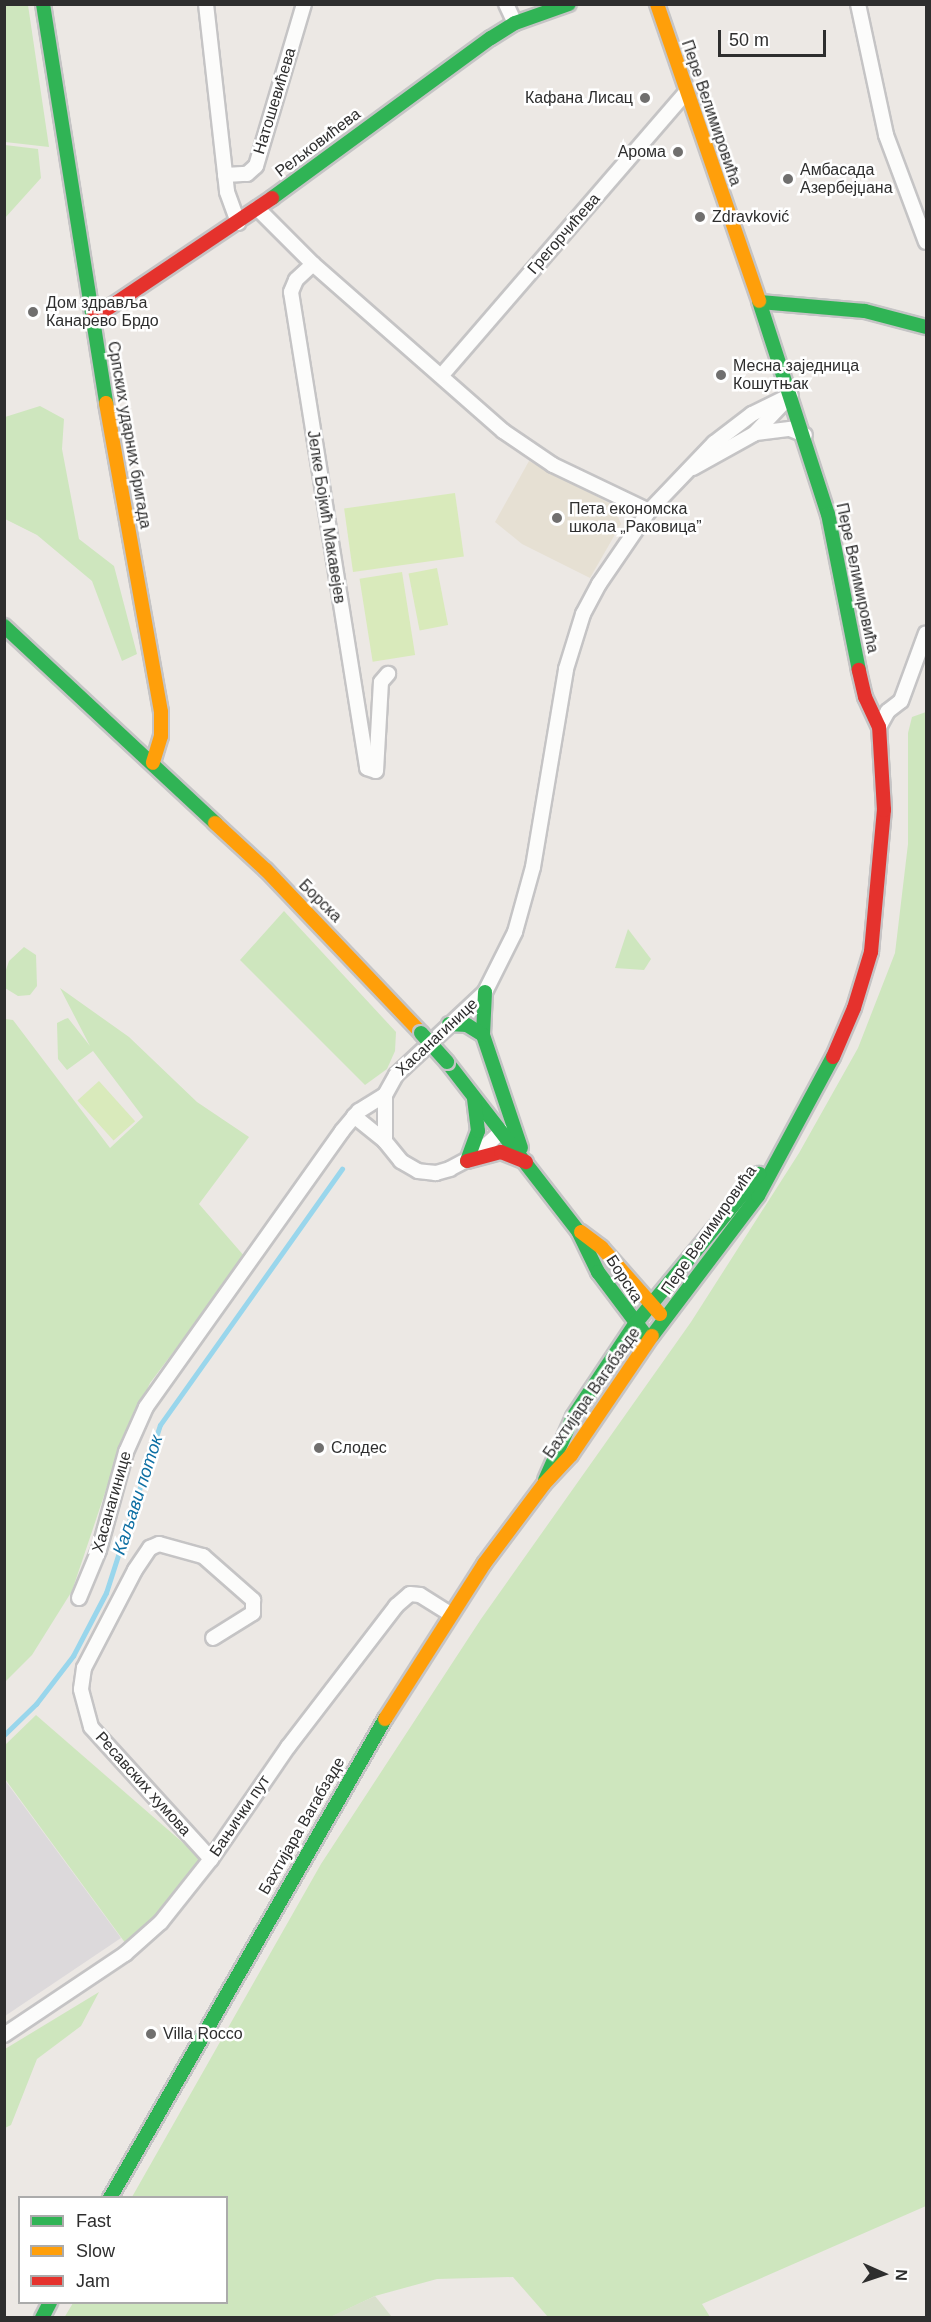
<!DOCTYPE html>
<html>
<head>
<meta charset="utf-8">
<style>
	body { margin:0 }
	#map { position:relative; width:931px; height:2322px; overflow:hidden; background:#ece8e4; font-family:Helvetica,sans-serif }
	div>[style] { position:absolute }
	.industrial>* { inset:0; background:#dcd9db }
	.education>* { inset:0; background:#e6e0d3 }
	.green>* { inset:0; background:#cee6be }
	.cemetery>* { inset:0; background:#d8e0cc }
	.pitch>* { inset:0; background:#d9eabb; transform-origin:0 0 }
	.stream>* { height:4.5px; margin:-2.25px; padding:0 2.25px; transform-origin:2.25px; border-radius:2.25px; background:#99d6ec }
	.roads { filter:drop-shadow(2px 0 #c5c4c5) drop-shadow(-2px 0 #c5c4c5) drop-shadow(0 2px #c5c4c5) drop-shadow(0 -2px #c5c4c5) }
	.street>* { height:14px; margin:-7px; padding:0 7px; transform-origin:7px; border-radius:7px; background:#fcfcfb }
	.fast>* { height:14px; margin:-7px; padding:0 7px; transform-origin:7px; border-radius:7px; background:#30b455 }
	.slow>* { height:14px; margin:-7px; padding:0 7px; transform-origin:7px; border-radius:7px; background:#ff9f0a }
	.jam>* { height:14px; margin:-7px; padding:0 7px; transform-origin:7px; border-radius:7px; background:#e5322d }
	.bridges { filter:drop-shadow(2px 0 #c5c4c5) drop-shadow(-2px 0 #c5c4c5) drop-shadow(0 2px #c5c4c5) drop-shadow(0 -2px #c5c4c5) }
	.fast-bridge>* { height:14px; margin:-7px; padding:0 7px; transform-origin:7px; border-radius:7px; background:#30b455 }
	.dots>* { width:16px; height:16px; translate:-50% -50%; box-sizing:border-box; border:3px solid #fff; border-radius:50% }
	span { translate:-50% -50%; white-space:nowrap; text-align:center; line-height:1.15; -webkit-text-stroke:5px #fff; paint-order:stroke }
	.poi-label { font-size:16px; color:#2e2e2e }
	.right { translate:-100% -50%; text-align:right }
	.left { translate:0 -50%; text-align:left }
	.street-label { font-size:16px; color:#2e2e2e }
	.water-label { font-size:18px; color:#0d6fa3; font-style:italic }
	.frame { position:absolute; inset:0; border:6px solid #2e2e2e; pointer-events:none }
	.legend { position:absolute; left:18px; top:2196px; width:210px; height:108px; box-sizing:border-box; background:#fff; border:2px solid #ababab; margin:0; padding:8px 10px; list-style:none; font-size:18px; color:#2e2e2e }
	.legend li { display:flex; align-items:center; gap:12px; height:30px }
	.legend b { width:30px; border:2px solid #ababab }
	.north { position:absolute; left:853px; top:2244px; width:60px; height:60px; -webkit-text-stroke:4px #fff; paint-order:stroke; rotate:93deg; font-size:16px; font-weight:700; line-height:24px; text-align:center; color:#2e2e2e }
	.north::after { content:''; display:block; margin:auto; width:21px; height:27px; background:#2e2e2e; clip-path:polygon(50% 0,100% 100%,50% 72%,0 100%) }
	.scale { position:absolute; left:718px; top:30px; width:108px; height:27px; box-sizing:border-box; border:3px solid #2e2e2e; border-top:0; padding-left:8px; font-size:18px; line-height:21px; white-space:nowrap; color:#2e2e2e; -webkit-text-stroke:4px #fff; paint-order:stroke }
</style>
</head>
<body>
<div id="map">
	<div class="industrial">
		<div style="clip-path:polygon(4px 1779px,121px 1938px,5px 2016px,4px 2016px)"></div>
	</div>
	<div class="education">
		<div style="clip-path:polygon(529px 461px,613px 505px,621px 524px,590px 578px,522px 544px,495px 522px)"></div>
	</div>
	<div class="green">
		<div style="clip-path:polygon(4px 5px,28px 5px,49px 147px,5px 142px)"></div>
		<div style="clip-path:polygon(5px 145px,38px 149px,41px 178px,5px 218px)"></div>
		<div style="clip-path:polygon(40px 406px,64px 419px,62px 449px,79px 539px,114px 566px,137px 654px,122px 661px,92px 581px,37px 535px,5px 519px,5px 417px)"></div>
		<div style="clip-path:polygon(926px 712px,926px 2206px,702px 2304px,710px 2317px,548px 2317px,513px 2277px,437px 2279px,375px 2296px,331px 2317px,64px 2318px,73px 2303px,226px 2302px,226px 2198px,132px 2197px,321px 1864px,481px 1619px,691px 1322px,799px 1153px,858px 1048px,895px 953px,908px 844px,908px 733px,912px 717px)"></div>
		<div style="clip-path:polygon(284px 911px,396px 1032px,395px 1051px,387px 1069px,365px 1085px,240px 960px)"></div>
		<div style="clip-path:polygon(628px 929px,651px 959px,644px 970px,615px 968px)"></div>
		<div style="clip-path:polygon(24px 947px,36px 955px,37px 986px,30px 995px,18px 996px,5px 988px,5px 973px,9px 961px)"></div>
		<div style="clip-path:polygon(60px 988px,129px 1037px,197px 1102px,249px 1137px,199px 1204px,245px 1257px,150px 1383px,118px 1454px,72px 1591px,32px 1655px,5px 1682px,5px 1019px,13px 1020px,110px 1148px,143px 1117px,93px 1051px,67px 1070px,58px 1059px,57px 1023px,65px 1019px,68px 1018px,90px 1046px)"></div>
		<div style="clip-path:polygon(36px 1715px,204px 1861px,159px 1919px,126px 1944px,5px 1779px,4px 1746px)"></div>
		<div style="clip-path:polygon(99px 1992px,81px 2026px,37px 2059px,11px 2125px,5px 2128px,5px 2049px)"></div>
	</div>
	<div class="cemetery">
		<div style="clip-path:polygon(375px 2296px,392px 2317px,331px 2317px,332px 2316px)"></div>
	</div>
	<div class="pitch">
		<div style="left:455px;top:493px;width:64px;height:112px;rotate:82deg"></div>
		<div style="left:437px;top:568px;width:58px;height:29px;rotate:79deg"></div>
		<div style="left:402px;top:572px;width:84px;height:43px;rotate:81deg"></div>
		<div style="left:99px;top:1081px;width:54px;height:29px;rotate:48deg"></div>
	</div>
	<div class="stream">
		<div style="left:4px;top:1735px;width:45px;rotate:-44.1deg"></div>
		<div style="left:36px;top:1704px;width:61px;rotate:-52.4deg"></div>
		<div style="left:73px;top:1656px;width:71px;rotate:-62.4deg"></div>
		<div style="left:106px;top:1593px;width:176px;rotate:-72.2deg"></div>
		<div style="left:160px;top:1425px;width:314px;rotate:-54.6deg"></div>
	</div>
	<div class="roads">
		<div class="street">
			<div style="left:206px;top:4px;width:189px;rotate:83.6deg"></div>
			<div style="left:227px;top:192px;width:33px;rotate:70deg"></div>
			<div style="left:506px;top:4px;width:21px;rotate:65deg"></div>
			<div style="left:858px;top:4px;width:134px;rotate:77.9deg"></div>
			<div style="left:886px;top:135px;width:114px;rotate:69.5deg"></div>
			<div style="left:225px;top:175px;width:22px;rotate:-3deg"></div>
			<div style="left:247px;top:174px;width:12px;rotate:-42deg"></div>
			<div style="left:256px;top:166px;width:169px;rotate:-73.5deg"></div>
			<div style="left:257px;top:208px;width:79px;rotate:45deg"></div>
			<div style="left:313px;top:264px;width:253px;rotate:41.3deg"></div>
			<div style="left:503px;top:431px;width:60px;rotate:34.2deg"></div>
			<div style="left:553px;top:465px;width:106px;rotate:25.6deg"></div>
			<div style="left:313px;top:264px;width:23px;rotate:137deg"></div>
			<div style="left:296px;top:280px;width:13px;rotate:113deg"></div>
			<div style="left:291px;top:292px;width:482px;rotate:80.9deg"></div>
			<div style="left:367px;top:768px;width:9px;rotate:18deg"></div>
			<div style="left:376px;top:771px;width:89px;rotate:-86.8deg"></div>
			<div style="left:381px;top:682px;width:11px;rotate:-49deg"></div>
			<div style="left:442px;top:375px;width:372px;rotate:-49.2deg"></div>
			<div style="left:756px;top:433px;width:34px;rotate:-7deg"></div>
			<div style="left:790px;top:429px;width:16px;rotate:22deg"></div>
			<div style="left:693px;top:468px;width:70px;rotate:-29.1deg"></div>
			<div style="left:754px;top:434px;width:51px;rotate:-46.6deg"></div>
			<div style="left:879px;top:727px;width:18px;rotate:-61deg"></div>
			<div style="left:888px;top:711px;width:16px;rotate:-38deg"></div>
			<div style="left:901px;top:701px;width:72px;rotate:-69.8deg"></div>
			<div style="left:354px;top:1116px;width:40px;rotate:39deg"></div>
			<div style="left:502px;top:1131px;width:38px;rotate:138deg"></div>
			<div style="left:474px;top:1156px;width:27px;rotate:152deg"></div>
			<div style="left:450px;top:1169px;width:15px;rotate:164deg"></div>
			<div style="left:436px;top:1173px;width:18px;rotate:-174deg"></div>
			<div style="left:418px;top:1171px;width:20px;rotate:-150deg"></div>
			<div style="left:401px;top:1161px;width:26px;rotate:-129deg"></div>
			<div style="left:385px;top:1141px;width:46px;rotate:-90deg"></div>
			<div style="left:385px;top:1095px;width:23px;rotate:-61deg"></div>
			<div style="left:396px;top:1075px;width:122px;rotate:-43deg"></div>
			<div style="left:485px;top:992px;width:67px;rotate:-63.4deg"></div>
			<div style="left:515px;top:932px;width:67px;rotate:-74.5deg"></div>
			<div style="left:533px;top:867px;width:201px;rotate:-80.5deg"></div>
			<div style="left:566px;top:669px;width:58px;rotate:-72.8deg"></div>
			<div style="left:583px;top:614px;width:34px;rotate:-62deg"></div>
			<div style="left:599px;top:584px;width:88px;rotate:-55.6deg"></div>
			<div style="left:649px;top:511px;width:94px;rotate:-46.3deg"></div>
			<div style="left:714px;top:443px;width:48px;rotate:-37.3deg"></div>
			<div style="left:752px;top:414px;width:43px;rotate:-26deg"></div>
			<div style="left:79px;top:1598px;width:52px;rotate:-67.4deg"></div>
			<div style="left:99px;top:1550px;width:102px;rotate:-74.6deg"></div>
			<div style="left:126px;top:1452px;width:49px;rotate:-66deg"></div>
			<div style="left:146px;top:1407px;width:339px;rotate:-54.6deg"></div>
			<div style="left:342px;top:1131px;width:26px;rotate:-50deg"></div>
			<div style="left:359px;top:1111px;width:31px;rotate:-32deg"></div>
			<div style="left:211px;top:1859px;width:178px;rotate:-132.3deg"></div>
			<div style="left:91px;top:1727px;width:39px;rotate:-105deg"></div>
			<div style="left:81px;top:1689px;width:21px;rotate:-82deg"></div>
			<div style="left:84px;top:1668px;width:110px;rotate:-62.5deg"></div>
			<div style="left:135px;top:1570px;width:27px;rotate:-56deg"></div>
			<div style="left:150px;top:1548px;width:10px;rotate:-24deg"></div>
			<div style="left:159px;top:1544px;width:46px;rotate:15.3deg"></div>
			<div style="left:203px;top:1556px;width:67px;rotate:41.3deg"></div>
			<div style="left:253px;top:1600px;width:13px;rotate:90deg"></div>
			<div style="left:253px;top:1613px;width:47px;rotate:148deg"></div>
			<div style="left:4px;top:2035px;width:146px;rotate:-33.8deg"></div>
			<div style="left:125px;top:1954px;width:48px;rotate:-41.6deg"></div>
			<div style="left:161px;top:1922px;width:80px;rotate:-51.6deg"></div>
			<div style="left:211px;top:1859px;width:136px;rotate:-55.5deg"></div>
			<div style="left:288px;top:1747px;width:178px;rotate:-52.5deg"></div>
			<div style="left:396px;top:1606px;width:18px;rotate:-41deg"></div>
			<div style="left:410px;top:1594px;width:10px;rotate:6deg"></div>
			<div style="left:420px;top:1595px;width:36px;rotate:32deg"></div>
		</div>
		<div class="fast">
			<div style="left:43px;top:4px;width:404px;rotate:81deg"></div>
			<div style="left:272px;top:198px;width:271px;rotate:-36.2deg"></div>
			<div style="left:491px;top:38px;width:28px;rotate:-32deg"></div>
			<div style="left:515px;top:23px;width:57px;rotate:-19.4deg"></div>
			<div style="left:759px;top:301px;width:224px;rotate:72.1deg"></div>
			<div style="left:828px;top:514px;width:159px;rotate:78.8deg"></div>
			<div style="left:760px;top:302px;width:105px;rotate:4.9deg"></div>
			<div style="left:865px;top:311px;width:63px;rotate:14.7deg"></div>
			<div style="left:4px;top:626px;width:289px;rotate:43deg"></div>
			<div style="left:485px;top:992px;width:43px;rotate:92.7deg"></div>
			<div style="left:483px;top:1035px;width:119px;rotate:71.4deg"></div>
			<div style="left:449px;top:1024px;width:18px;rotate:3deg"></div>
			<div style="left:467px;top:1025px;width:19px;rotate:32deg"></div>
			<div style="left:447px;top:1062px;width:214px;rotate:52.2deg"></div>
			<div style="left:578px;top:1231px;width:46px;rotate:64deg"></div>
			<div style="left:598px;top:1272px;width:76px;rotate:53deg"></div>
			<div style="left:467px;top:1161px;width:32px;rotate:-70deg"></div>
			<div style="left:478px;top:1131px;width:33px;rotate:-97deg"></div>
			<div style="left:652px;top:1336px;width:176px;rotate:-52.9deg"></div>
			<div style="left:758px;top:1196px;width:158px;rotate:-61.7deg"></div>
			<div style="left:545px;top:1480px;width:69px;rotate:-66deg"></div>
			<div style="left:573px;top:1417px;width:112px;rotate:-56.3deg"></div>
			<div style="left:635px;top:1324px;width:195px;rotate:-50.4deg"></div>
			<div style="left:110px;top:2198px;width:552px;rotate:-60.14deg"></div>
			<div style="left:42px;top:2318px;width:18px;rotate:-63deg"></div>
		</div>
		<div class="slow">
			<div style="left:657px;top:4px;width:314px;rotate:71deg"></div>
			<div style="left:106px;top:403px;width:314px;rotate:79.9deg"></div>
			<div style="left:161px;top:712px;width:24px;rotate:90deg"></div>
			<div style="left:161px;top:736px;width:28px;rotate:107deg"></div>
			<div style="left:215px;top:823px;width:69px;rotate:42.7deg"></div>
			<div style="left:266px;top:870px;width:225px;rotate:46.4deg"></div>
			<div style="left:581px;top:1232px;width:26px;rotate:37deg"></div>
			<div style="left:602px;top:1248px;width:88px;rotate:48.7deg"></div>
			<div style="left:385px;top:1719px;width:184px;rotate:-57.4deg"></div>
			<div style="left:484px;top:1564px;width:100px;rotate:-53.1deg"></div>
			<div style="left:544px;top:1484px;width:40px;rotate:-47deg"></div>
			<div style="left:571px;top:1455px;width:144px;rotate:-55.8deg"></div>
		</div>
		<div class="jam">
			<div style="left:92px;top:319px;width:217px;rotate:-33.9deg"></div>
			<div style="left:833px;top:1057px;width:53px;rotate:-66.8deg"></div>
			<div style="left:854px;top:1008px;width:59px;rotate:-73.1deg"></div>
			<div style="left:871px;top:952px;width:143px;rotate:-84.8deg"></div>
			<div style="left:884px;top:810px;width:83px;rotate:-93.4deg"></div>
			<div style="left:879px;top:727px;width:33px;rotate:-115deg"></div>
			<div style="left:865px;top:697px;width:28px;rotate:-103deg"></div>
			<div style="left:467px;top:1161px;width:35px;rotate:-15deg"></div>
			<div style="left:501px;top:1152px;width:27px;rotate:22deg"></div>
		</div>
	</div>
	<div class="bridges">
		<div class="fast-bridge">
			<div style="left:421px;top:1033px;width:39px;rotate:48deg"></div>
		</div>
	</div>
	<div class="dots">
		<div style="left:645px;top:98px;background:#706f6e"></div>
		<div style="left:678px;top:152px;background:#706f6e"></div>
		<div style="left:788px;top:179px;background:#706f6e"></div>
		<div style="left:700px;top:217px;background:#706f6e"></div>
		<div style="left:33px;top:312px;background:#706f6e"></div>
		<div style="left:721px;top:375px;background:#706f6e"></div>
		<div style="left:557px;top:518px;background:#706f6e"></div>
		<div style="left:319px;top:1448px;background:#706f6e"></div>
		<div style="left:151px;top:2034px;background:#706f6e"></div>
	</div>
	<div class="poi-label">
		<span class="right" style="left:633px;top:98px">Кафана Лисац</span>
		<span class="right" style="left:666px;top:152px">Арома</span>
		<span class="left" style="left:800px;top:179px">Амбасада<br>Азербејџана</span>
		<span class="left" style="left:712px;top:217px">Zdravković</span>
		<span class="left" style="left:46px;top:312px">Дом здравља<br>Канарево Брдо</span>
		<span class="left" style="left:733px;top:375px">Месна заједница<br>Кошутњак</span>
		<span class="left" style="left:569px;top:518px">Пета економска<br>школа „Раковица”</span>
		<span class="left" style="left:331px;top:1448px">Слодес</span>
		<span class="left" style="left:163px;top:2034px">Villa Rocco</span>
	</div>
	<div class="street-label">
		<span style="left:275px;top:101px;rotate:-73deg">Натошевићева</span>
		<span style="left:711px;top:113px;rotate:71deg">Пере Велимировића</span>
		<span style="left:318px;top:143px;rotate:-37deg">Рељковићева</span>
		<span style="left:564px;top:234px;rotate:-49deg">Грегорчићева</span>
		<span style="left:129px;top:435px;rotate:80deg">Српских ударних бригада</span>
		<span style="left:326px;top:517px;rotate:81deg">Јелке Бојкић Макавејев</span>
		<span style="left:857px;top:578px;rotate:78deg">Пере Велимировића</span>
		<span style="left:320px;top:901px;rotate:45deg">Борска</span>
		<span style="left:437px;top:1037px;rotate:-43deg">Хасанагинице</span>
		<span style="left:709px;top:1230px;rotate:-55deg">Пере Велимировића</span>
		<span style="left:624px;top:1279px;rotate:57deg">Борска</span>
		<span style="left:592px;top:1393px;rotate:-55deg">Бахтијара Вагабзаде</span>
		<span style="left:112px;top:1502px;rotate:-74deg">Хасанагинице</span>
		<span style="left:143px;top:1784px;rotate:48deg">Ресавских хумова</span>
		<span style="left:240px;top:1816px;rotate:-56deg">Бањички пут</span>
		<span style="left:302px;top:1826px;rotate:-60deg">Бахтијара Вагабзаде</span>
	</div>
	<div class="water-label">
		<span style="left:138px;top:1495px;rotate:-72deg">Каљави поток</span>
	</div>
	<div class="frame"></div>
	<ul class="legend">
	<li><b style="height:8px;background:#30b455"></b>Fast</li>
	<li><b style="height:8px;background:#ff9f0a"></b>Slow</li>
	<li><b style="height:8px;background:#e5322d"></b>Jam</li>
	</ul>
	<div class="north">N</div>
	<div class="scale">50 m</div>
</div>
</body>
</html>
